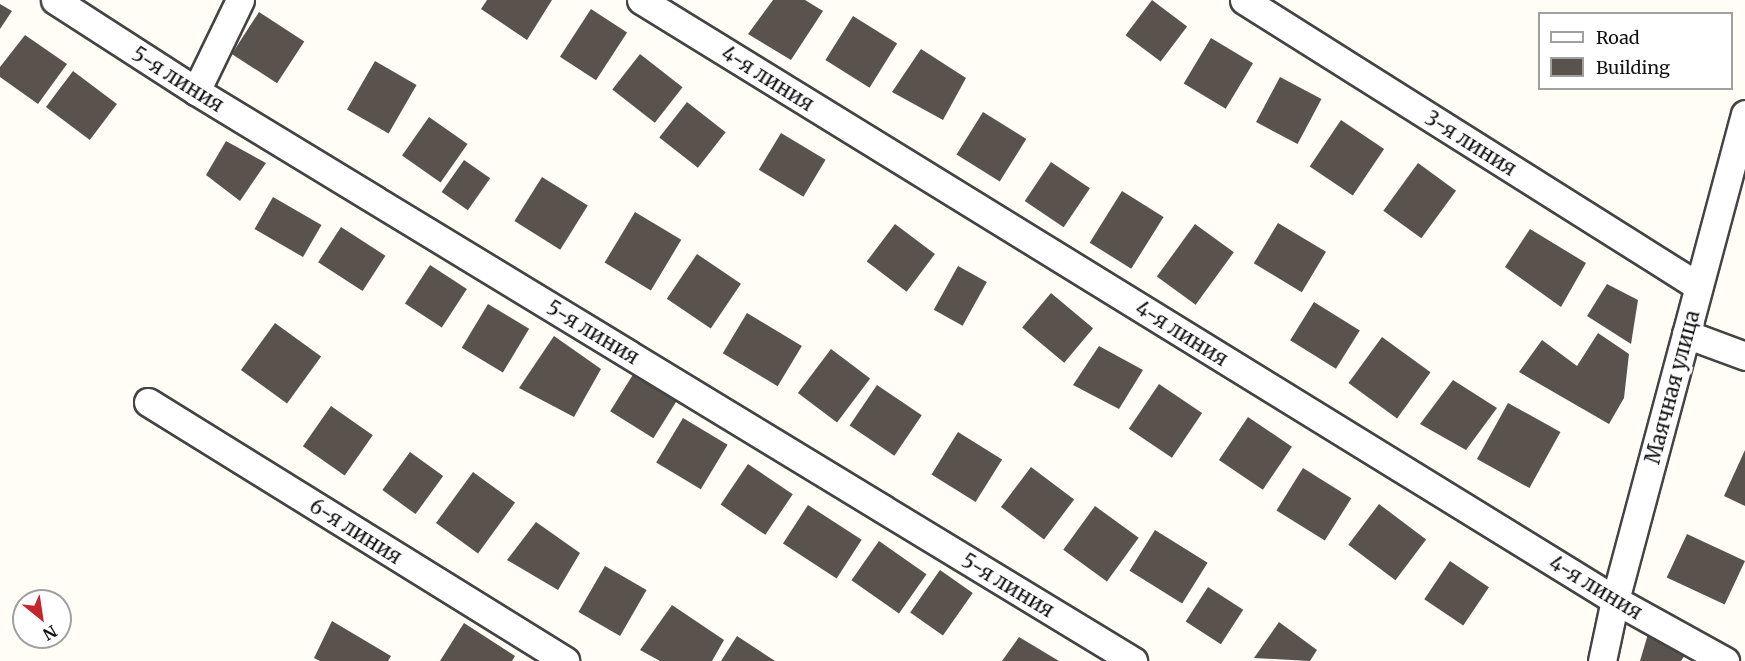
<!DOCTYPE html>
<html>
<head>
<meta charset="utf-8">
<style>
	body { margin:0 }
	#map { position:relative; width:1745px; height:661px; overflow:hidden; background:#fffdf5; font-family:Merriweather,serif }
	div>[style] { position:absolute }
	.building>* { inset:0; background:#5a524d; transform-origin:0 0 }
	.roads { filter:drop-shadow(2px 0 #444) drop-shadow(-2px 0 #444) drop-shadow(0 2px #444) drop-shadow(0 -2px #444) }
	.minor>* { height:27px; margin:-13.5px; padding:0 13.5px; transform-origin:13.5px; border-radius:13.5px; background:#fff }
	span { translate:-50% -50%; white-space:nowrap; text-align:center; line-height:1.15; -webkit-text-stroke:6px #fff; paint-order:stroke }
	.street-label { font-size:20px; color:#111 }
	.legend { position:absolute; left:1538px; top:12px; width:195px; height:78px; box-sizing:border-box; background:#fff; border:2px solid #a0a0a0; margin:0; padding:8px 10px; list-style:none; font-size:18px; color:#111 }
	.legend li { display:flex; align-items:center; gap:12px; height:30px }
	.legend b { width:30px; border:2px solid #a0a0a0 }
	.north { position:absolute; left:12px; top:589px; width:60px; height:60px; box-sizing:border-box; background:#fff; border:2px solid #a0a0a0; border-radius:50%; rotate:150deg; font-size:16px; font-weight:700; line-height:24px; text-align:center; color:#111 }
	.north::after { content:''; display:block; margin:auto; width:21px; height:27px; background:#c4262e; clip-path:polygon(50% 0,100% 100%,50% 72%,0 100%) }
</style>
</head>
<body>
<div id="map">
	<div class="building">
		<div style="clip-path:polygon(487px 0,552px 0,527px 40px,481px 9px)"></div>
		<div style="clip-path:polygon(773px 0,805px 0,823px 11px,791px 60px,748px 34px)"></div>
		<div style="left:1152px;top:0;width:44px;height:44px;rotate:37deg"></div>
		<div style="clip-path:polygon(0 4px,12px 11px,0 29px)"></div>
		<div style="left:591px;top:9px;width:43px;height:57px;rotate:33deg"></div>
		<div style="left:259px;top:12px;width:54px;height:50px;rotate:33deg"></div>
		<div style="left:853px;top:16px;width:52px;height:52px;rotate:32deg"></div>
		<div style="clip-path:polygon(25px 35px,67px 64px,38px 104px,0 77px,0 67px)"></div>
		<div style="left:1211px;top:38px;width:49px;height:53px;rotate:31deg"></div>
		<div style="clip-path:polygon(921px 49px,966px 78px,943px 120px,892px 92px)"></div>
		<div style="left:640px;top:54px;width:54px;height:45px;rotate:38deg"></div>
		<div style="left:375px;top:61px;width:48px;height:56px;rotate:30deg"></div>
		<div style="left:73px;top:71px;width:55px;height:45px;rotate:37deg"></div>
		<div style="left:1280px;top:77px;width:47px;height:51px;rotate:28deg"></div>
		<div style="left:687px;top:102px;width:49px;height:45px;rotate:38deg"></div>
		<div style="left:983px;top:112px;width:51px;height:50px;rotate:32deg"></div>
		<div style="left:429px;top:117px;width:47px;height:47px;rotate:35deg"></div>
		<div style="left:1341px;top:120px;width:52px;height:56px;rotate:34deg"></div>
		<div style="left:781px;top:133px;width:52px;height:43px;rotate:31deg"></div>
		<div style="clip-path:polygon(226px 141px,266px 163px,240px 201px,206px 175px)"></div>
		<div style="left:464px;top:160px;width:32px;height:39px;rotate:35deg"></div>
		<div style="left:1051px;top:162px;width:47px;height:47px;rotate:34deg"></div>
		<div style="left:1418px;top:163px;width:47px;height:59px;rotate:36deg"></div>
		<div style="left:542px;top:177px;width:54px;height:52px;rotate:32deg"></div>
		<div style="left:1122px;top:191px;width:49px;height:61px;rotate:32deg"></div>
		<div style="left:273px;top:197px;width:56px;height:37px;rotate:30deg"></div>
		<div style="left:635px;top:212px;width:54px;height:59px;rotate:31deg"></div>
		<div style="left:1278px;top:223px;width:56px;height:47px;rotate:31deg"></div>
		<div style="left:895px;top:224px;width:50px;height:47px;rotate:37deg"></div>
		<div style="left:1195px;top:224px;width:48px;height:65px;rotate:36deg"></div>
		<div style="left:341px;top:227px;width:53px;height:42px;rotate:33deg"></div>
		<div style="clip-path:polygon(1530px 229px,1586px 263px,1561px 307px,1505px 267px)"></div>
		<div style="left:697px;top:254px;width:53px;height:54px;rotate:34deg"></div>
		<div style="left:430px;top:265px;width:44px;height:46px;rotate:33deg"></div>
		<div style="left:958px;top:266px;width:33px;height:50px;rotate:29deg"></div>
		<div style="clip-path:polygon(1607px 284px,1638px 300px,1631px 344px,1587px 316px)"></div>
		<div style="left:1051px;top:293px;width:55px;height:45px;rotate:40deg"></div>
		<div style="left:1314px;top:302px;width:54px;height:45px;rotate:32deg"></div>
		<div style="left:488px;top:304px;width:48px;height:51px;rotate:31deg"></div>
		<div style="left:747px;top:313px;width:64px;height:47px;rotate:31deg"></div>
		<div style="left:275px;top:323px;width:57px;height:58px;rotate:36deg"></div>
		<div style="clip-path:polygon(1598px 333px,1629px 354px,1624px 398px,1609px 424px,1519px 372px,1542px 340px,1577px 366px)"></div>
		<div style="clip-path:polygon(554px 336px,601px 369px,574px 417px,519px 388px)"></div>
		<div style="left:1382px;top:337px;width:60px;height:57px;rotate:36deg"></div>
		<div style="clip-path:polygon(1099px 346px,1143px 370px,1119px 409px,1073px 385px)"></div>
		<div style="left:831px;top:349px;width:49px;height:55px;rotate:37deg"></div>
		<div style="left:634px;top:373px;width:51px;height:45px;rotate:32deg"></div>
		<div style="clip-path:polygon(1453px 380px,1497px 408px,1466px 450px,1420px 424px)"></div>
		<div style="left:1159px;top:384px;width:52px;height:54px;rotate:34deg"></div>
		<div style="left:877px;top:385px;width:54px;height:49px;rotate:34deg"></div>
		<div style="left:1508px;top:403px;width:60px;height:64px;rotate:29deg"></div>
		<div style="left:331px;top:406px;width:51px;height:49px;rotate:35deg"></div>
		<div style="left:1248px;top:417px;width:53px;height:52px;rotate:34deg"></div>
		<div style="left:683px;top:418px;width:52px;height:52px;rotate:31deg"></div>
		<div style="left:958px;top:432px;width:52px;height:50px;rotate:32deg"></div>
		<div style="clip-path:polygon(1745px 450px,1745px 506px,1724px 496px)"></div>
		<div style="left:410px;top:452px;width:41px;height:47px;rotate:36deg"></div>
		<div style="left:748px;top:464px;width:54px;height:49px;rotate:34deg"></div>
		<div style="left:1031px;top:467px;width:54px;height:50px;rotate:37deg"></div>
		<div style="left:1303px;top:468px;width:57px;height:50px;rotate:32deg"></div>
		<div style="left:473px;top:472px;width:52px;height:63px;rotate:36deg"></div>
		<div style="left:1379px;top:504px;width:59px;height:51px;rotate:37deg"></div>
		<div style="left:808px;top:505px;width:64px;height:46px;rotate:33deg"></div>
		<div style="left:1095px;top:506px;width:54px;height:54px;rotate:36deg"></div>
		<div style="clip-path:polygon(536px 522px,580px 553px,558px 590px,507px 560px)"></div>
		<div style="left:1155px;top:530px;width:62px;height:48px;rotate:32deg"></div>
		<div style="left:1687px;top:534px;width:64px;height:48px;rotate:25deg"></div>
		<div style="left:879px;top:541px;width:58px;height:48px;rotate:35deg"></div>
		<div style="left:1450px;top:561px;width:47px;height:46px;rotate:34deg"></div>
		<div style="left:605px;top:566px;width:48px;height:53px;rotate:30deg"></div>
		<div style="left:940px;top:570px;width:40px;height:52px;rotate:35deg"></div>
		<div style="left:1208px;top:587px;width:42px;height:41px;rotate:33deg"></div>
		<div style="clip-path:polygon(672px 605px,724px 640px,712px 661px,660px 661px,640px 650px)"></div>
		<div style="clip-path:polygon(332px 621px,391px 656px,388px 661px,320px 661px,314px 658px)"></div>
		<div style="clip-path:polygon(1279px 622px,1317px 650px,1310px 661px,1254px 658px)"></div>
		<div style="clip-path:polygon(464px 623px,515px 656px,512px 661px,440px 661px)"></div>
		<div style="clip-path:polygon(1648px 634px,1685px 655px,1681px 661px,1640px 661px)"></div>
		<div style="clip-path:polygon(737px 636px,775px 661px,721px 661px)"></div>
		<div style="clip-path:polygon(1019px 637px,1059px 661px,1002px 661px)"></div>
	</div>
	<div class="roads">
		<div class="minor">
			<div style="left:55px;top:0;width:168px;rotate:32.8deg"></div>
			<div style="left:196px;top:91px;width:1097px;rotate:31.31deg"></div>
			<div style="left:641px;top:0;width:1144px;rotate:31.63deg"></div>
			<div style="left:1615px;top:600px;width:126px;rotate:29deg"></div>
			<div style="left:1244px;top:0;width:537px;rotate:32.21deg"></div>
			<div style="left:196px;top:91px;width:101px;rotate:-64.2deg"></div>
			<div style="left:1686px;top:334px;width:63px;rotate:20.4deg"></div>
			<div style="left:148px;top:402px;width:491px;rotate:31.8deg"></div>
			<div style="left:1602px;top:661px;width:62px;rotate:-78deg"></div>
			<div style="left:1615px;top:600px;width:503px;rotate:-75.02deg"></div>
		</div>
	</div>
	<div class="street-label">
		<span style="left:768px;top:78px;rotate:32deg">4-я линия</span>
		<span style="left:178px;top:79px;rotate:32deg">5-я линия</span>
		<span style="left:1471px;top:143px;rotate:32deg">3-я линия</span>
		<span style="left:593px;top:332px;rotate:31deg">5-я линия</span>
		<span style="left:1182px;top:333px;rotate:32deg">4-я линия</span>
		<span style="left:1672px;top:387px;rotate:-75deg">Маячная улица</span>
		<span style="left:356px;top:531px;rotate:32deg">6-я линия</span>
		<span style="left:1008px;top:585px;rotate:31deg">5-я линия</span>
		<span style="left:1596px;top:587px;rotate:31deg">4-я линия</span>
	</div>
	<ul class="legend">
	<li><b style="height:8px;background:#fff"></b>Road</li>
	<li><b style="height:16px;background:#5a524d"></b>Building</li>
	</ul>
	<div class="north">N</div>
</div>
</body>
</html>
